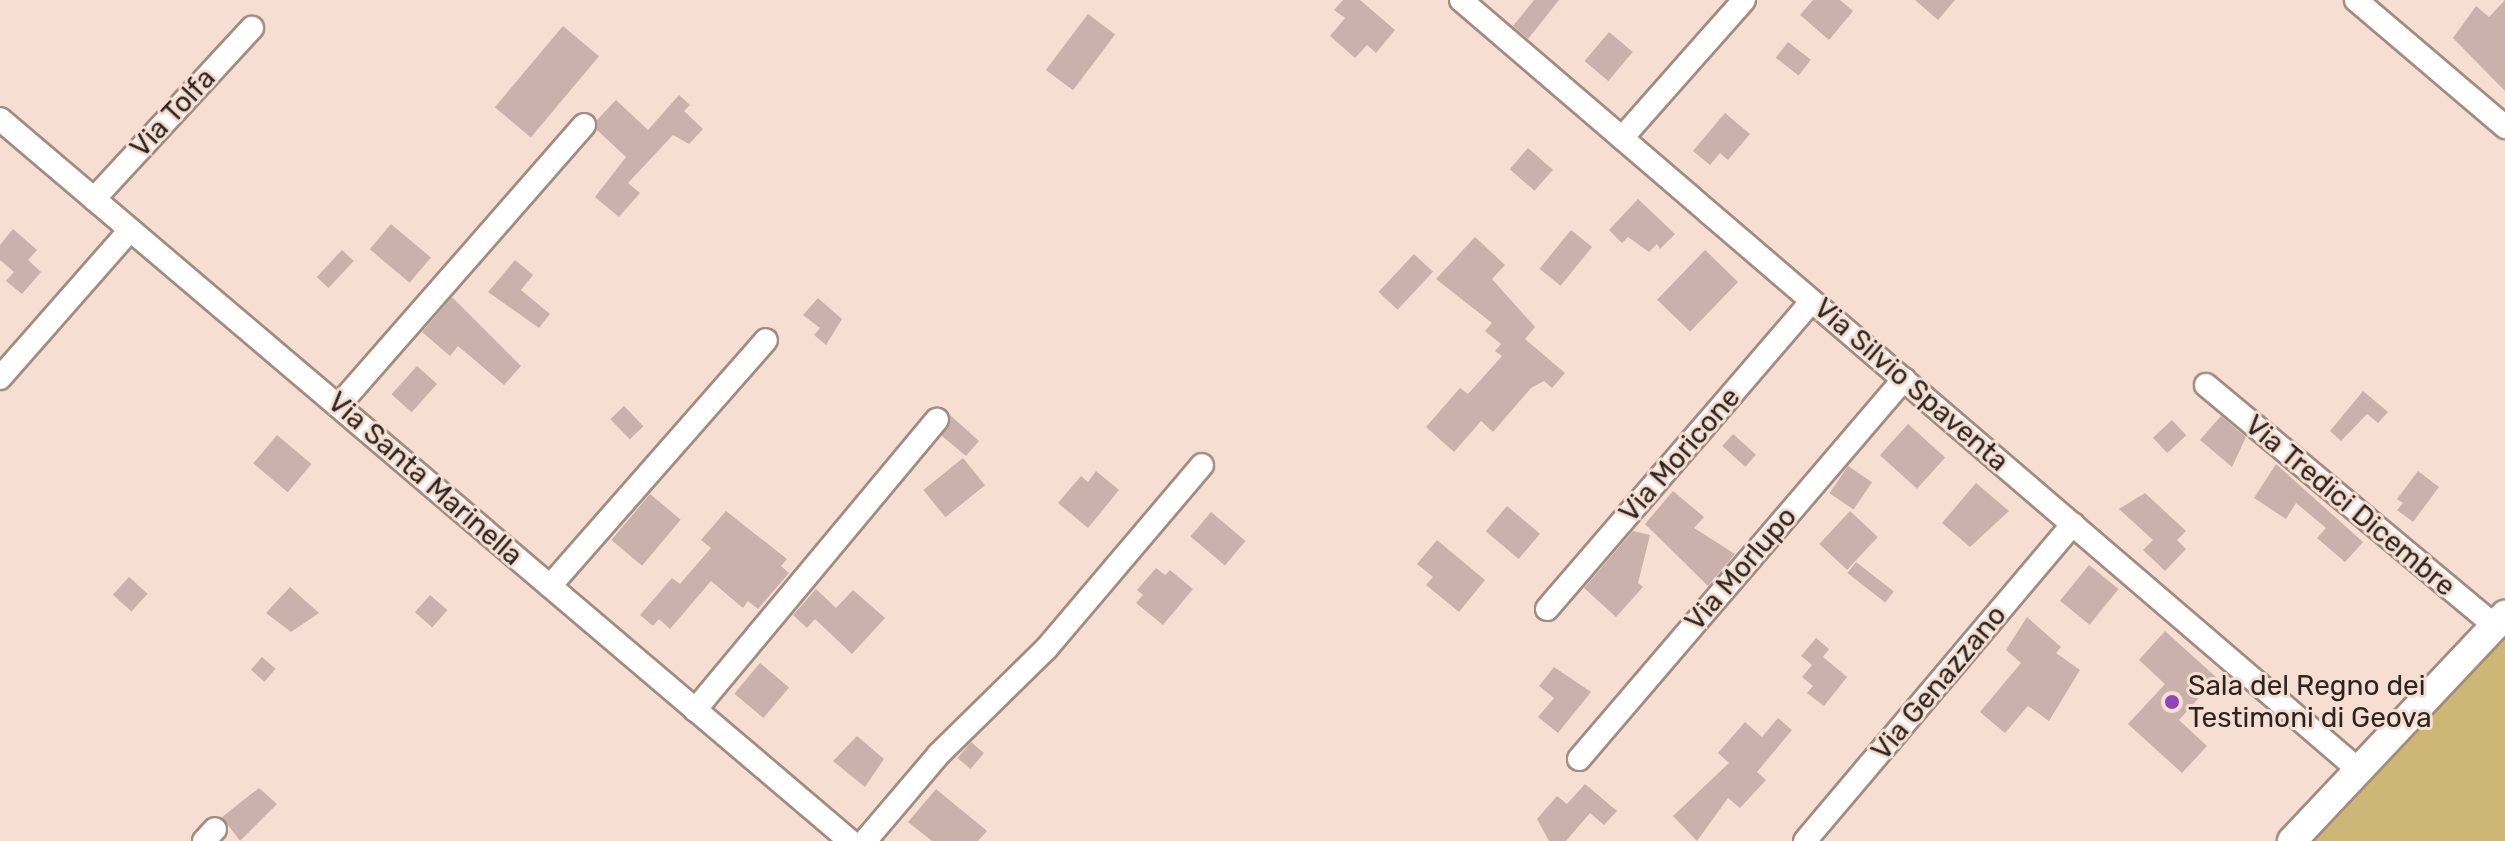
<!DOCTYPE html>
<html>
<head>
<meta charset="utf-8">
<style>
	body { margin:0 }
	#map { position:relative; width:2505px; height:841px; overflow:hidden; background:#f6ded2; font-family:Rubik,sans-serif }
	div>[style] { position:absolute }
	.green>* { inset:0; background:#ceb677 }
	.building>* { inset:0; background:#cbb1ac; transform-origin:0 0 }
	.roads { filter:drop-shadow(2px 0 #a28c81) drop-shadow(-2px 0 #a28c81) drop-shadow(0 2px #a28c81) drop-shadow(0 -2px #a28c81) }
	.minor>* { height:22px; margin:-11px; padding:0 11px; transform-origin:11px; border-radius:11px; background:#fff }
	.major>* { height:28px; margin:-14px; padding:0 14px; transform-origin:14px; border-radius:14px; background:#fff }
	.dots>* { width:22px; height:22px; translate:-50% -50%; box-sizing:border-box; border:4px solid #f6ded2; border-radius:50% }
	span { translate:-50% -50%; white-space:nowrap; text-align:center; line-height:1.15; -webkit-text-stroke:6px #f6ded2; paint-order:stroke }
	.street-label { font-size:28px; color:#2c241f }
	.poi-label { font-size:28px; color:#2c241f }
	.left { translate:0 -50%; text-align:left }
</style>
</head>
<body>
<div id="map">
	<div class="green">
		<div style="clip-path:polygon(2505px 630px,2505px 841px,2299px 841px)"></div>
	</div>
	<div class="building">
		<div style="clip-path:polygon(1343px 0,1360px 0,1395px 30px,1376px 53px,1367px 45px,1355px 58px,1330px 36px,1345px 18px,1334px 10px)"></div>
		<div style="clip-path:polygon(1534px 0,1559px 0,1528px 39px,1513px 26px)"></div>
		<div style="clip-path:polygon(1813px 0,1840px 0,1853px 11px,1829px 40px,1800px 15px)"></div>
		<div style="clip-path:polygon(1915px 0,1955px 0,1938px 20px)"></div>
		<div style="clip-path:polygon(2505px 0,2505px 91px,2453px 38px,2476px 6px,2489px 17px)"></div>
		<div style="left:1088px;top:14px;width:34px;height:70px;rotate:37deg"></div>
		<div style="left:563px;top:26px;width:47px;height:106px;rotate:40deg"></div>
		<div style="left:1609px;top:32px;width:31px;height:38px;rotate:40deg"></div>
		<div style="left:1788px;top:42px;width:29px;height:20px;rotate:38deg"></div>
		<div style="clip-path:polygon(679px 95px,690px 105px,684px 111px,703px 129px,689px 144px,673px 135px,628px 183px,640px 193px,619px 217px,595px 197px,626px 157px,597px 130px,597px 120px,616px 100px,648px 130px)"></div>
		<div style="clip-path:polygon(1725px 113px,1750px 134px,1728px 160px,1720px 153px,1710px 165px,1693px 151px)"></div>
		<div style="left:1528px;top:148px;width:33px;height:28px;rotate:41deg"></div>
		<div style="clip-path:polygon(1638px 199px,1675px 234px,1660px 249px,1657px 244px,1649px 252px,1628px 237px,1622px 243px,1609px 230px)"></div>
		<div style="left:391px;top:224px;width:52px;height:33px;rotate:40deg"></div>
		<div style="clip-path:polygon(13px 229px,37px 250px,28px 260px,41px 272px,22px 294px,6px 281px,14px 272px,0 260px,0 245px)"></div>
		<div style="left:1571px;top:230px;width:27px;height:50px;rotate:39deg"></div>
		<div style="clip-path:polygon(1475px 237px,1505px 265px,1492px 279px,1535px 327px,1525px 339px,1565px 373px,1552px 388px,1544px 381px,1531px 388px,1493px 432px,1481px 421px,1454px 452px,1426px 427px,1460px 388px,1468px 394px,1502px 356px,1495px 351px,1501px 344px,1485px 331px,1492px 323px,1436px 279px)"></div>
		<div style="left:342px;top:250px;width:16px;height:37px;rotate:43deg"></div>
		<div style="left:1705px;top:250px;width:46px;height:69px;rotate:44deg"></div>
		<div style="left:1414px;top:254px;width:26px;height:52px;rotate:43deg"></div>
		<div style="clip-path:polygon(515px 260px,533px 275px,521px 290px,550px 314px,539px 328px,488px 292px)"></div>
		<div style="clip-path:polygon(452px 297px,521px 366px,504px 385px,458px 346px,450px 356px,422px 332px)"></div>
		<div style="clip-path:polygon(818px 298px,842px 319px,826px 345px,814px 335px,820px 328px,803px 315px)"></div>
		<div style="left:417px;top:366px;width:27px;height:38px;rotate:42deg"></div>
		<div style="clip-path:polygon(2363px 391px,2388px 412px,2378px 423px,2367px 414px,2341px 441px,2330px 431px)"></div>
		<div style="left:624px;top:406px;width:28px;height:19px;rotate:46deg"></div>
		<div style="clip-path:polygon(950px 415px,979px 441px,966px 456px,942px 436px)"></div>
		<div style="clip-path:polygon(2221px 416px,2246px 437px,2232px 467px,2200px 440px)"></div>
		<div style="left:2172px;top:420px;width:21px;height:26px;rotate:47deg"></div>
		<div style="left:1908px;top:424px;width:50px;height:42px;rotate:42deg"></div>
		<div style="left:1733px;top:434px;width:31px;height:16px;rotate:42deg"></div>
		<div style="left:277px;top:435px;width:45px;height:37px;rotate:40deg"></div>
		<div style="left:963px;top:458px;width:35px;height:51px;rotate:51deg"></div>
		<div style="clip-path:polygon(2276px 464px,2363px 542px,2345px 562px,2317px 538px,2326px 528px,2296px 503px,2286px 519px,2254px 498px)"></div>
		<div style="left:1848px;top:466px;width:29px;height:33px;rotate:34deg"></div>
		<div style="clip-path:polygon(1096px 471px,1119px 490px,1088px 528px,1058px 503px,1081px 476px,1088px 482px)"></div>
		<div style="clip-path:polygon(2418px 471px,2439px 487px,2413px 522px,2397px 510px,2403px 503px,2397px 499px)"></div>
		<div style="clip-path:polygon(1976px 483px,2009px 511px,1970px 547px,1942px 523px)"></div>
		<div style="clip-path:polygon(1673px 491px,1704px 517px,1694px 528px,1735px 554px,1708px 586px,1645px 524px)"></div>
		<div style="clip-path:polygon(2145px 493px,2186px 531px,2177px 540px,2186px 549px,2165px 571px,2143px 550px,2153px 540px,2119px 509px)"></div>
		<div style="left:650px;top:494px;width:40px;height:60px;rotate:40deg"></div>
		<div style="left:1507px;top:506px;width:43px;height:33px;rotate:40deg"></div>
		<div style="clip-path:polygon(726px 511px,787px 559px,781px 566px,789px 573px,758px 609px,748px 601px,743px 608px,711px 581px,670px 629px,659px 619px,653px 626px,640px 615px,672px 578px,680px 584px,711px 548px,701px 540px)"></div>
		<div style="left:1850px;top:511px;width:38px;height:45px;rotate:43deg"></div>
		<div style="left:1211px;top:512px;width:45px;height:32px;rotate:40deg"></div>
		<div style="clip-path:polygon(1633px 531px,1650px 535px,1638px 583px,1643px 587px,1616px 617px,1584px 588px)"></div>
		<div style="clip-path:polygon(1437px 540px,1485px 580px,1459px 612px,1426px 585px,1433px 577px,1417px 564px)"></div>
		<div style="left:1856px;top:562px;width:48px;height:14px;rotate:38deg"></div>
		<div style="left:2089px;top:565px;width:38px;height:46px;rotate:39deg"></div>
		<div style="clip-path:polygon(1156px 568px,1165px 575px,1170px 570px,1193px 589px,1163px 625px,1136px 603px,1143px 595px,1137px 590px)"></div>
		<div style="left:129px;top:577px;width:25px;height:24px;rotate:42deg"></div>
		<div style="clip-path:polygon(290px 587px,319px 613px,291px 632px,266px 613px)"></div>
		<div style="clip-path:polygon(816px 589px,836px 608px,853px 590px,885px 618px,852px 654px,815px 619px,807px 628px,793px 615px)"></div>
		<div style="left:430px;top:595px;width:23px;height:23px;rotate:41deg"></div>
		<div style="clip-path:polygon(2027px 617px,2061px 647px,2056px 653px,2080px 670px,2049px 721px,2028px 706px,2005px 733px,1980px 712px,2021px 663px,2006px 650px)"></div>
		<div style="clip-path:polygon(2165px 631px,2217px 678px,2179px 720px,2207px 746px,2182px 773px,2128px 724px,2165px 684px,2139px 660px)"></div>
		<div style="clip-path:polygon(1816px 638px,1829px 649px,1823px 657px,1847px 677px,1824px 706px,1807px 693px,1813px 686px,1802px 677px,1812px 665px,1801px 656px)"></div>
		<div style="left:262px;top:657px;width:18px;height:17px;rotate:41deg"></div>
		<div style="left:760px;top:663px;width:38px;height:40px;rotate:40deg"></div>
		<div style="clip-path:polygon(1554px 667px,1591px 692px,1558px 733px,1538px 717px,1554px 698px,1539px 686px)"></div>
		<div style="clip-path:polygon(1778px 718px,1792px 730px,1757px 772px,1766px 780px,1740px 808px,1728px 798px,1697px 841px,1673px 816px,1729px 763px,1718px 753px,1745px 722px,1762px 737px)"></div>
		<div style="clip-path:polygon(857px 736px,884px 759px,865px 787px,833px 761px)"></div>
		<div style="left:971px;top:742px;width:17px;height:21px;rotate:40deg"></div>
		<div style="clip-path:polygon(1585px 784px,1617px 811px,1604px 825px,1590px 813px,1566px 841px,1549px 841px,1537px 819px,1557px 796px,1567px 804px)"></div>
		<div style="clip-path:polygon(259px 788px,277px 804px,240px 841px,222px 817px)"></div>
		<div style="clip-path:polygon(936px 789px,987px 831px,978px 841px,932px 841px,908px 822px)"></div>
	</div>
	<div class="roads">
		<div class="minor">
			<div style="left:1461px;top:0;width:1184px;rotate:40.62deg"></div>
			<div style="left:2356px;top:0;width:196px;rotate:40.4deg"></div>
			<div style="left:0;top:119px;width:1115px;rotate:40.34deg"></div>
			<div style="left:1622px;top:138px;width:184px;rotate:-48.5deg"></div>
			<div style="left:94px;top:199px;width:233px;rotate:-47.3deg"></div>
			<div style="left:0;top:378px;width:197px;rotate:-48.7deg"></div>
			<div style="left:2206px;top:385px;width:376px;rotate:39.8deg"></div>
			<div style="left:339px;top:405px;width:372px;rotate:-48.8deg"></div>
			<div style="left:550px;top:586px;width:327px;rotate:-48.7deg"></div>
			<div style="left:1547px;top:609px;width:406px;rotate:-49.3deg"></div>
			<div style="left:695px;top:710px;width:378px;rotate:-50.2deg"></div>
			<div style="left:1579px;top:759px;width:500px;rotate:-49.46deg"></div>
			<div style="left:204px;top:841px;width:16px;rotate:-47deg"></div>
			<div style="left:865px;top:841px;width:114px;rotate:-49.6deg"></div>
			<div style="left:939px;top:754px;width:150px;rotate:-44.5deg"></div>
			<div style="left:1046px;top:649px;width:241px;rotate:-49.7deg"></div>
			<div style="left:1805px;top:841px;width:415px;rotate:-49.8deg"></div>
		</div>
		<div class="major">
			<div style="left:2292px;top:841px;width:311px;rotate:-46.7deg"></div>
		</div>
	</div>
	<div class="dots">
		<div style="left:2172px;top:702px;background:#8d47ba"></div>
	</div>
	<div class="street-label">
		<span style="left:173px;top:113px;rotate:-47deg">Via Tolfa</span>
		<span style="left:1911px;top:385px;rotate:41deg">Via Silvio Spaventa</span>
		<span style="left:1680px;top:455px;rotate:-49deg">Via Moricone</span>
		<span style="left:425px;top:479px;rotate:41deg">Via Santa Marinella</span>
		<span style="left:2350px;top:506px;rotate:40deg">Via Tredici Dicembre</span>
		<span style="left:1741px;top:569px;rotate:-49deg">Via Morlupo</span>
		<span style="left:1939px;top:683px;rotate:-50deg">Via Genazzano</span>
	</div>
	<div class="poi-label">
		<span class="left" style="left:2188px;top:702px">Sala del Regno dei<br>Testimoni di Geova</span>
	</div>
</div>
</body>
</html>
